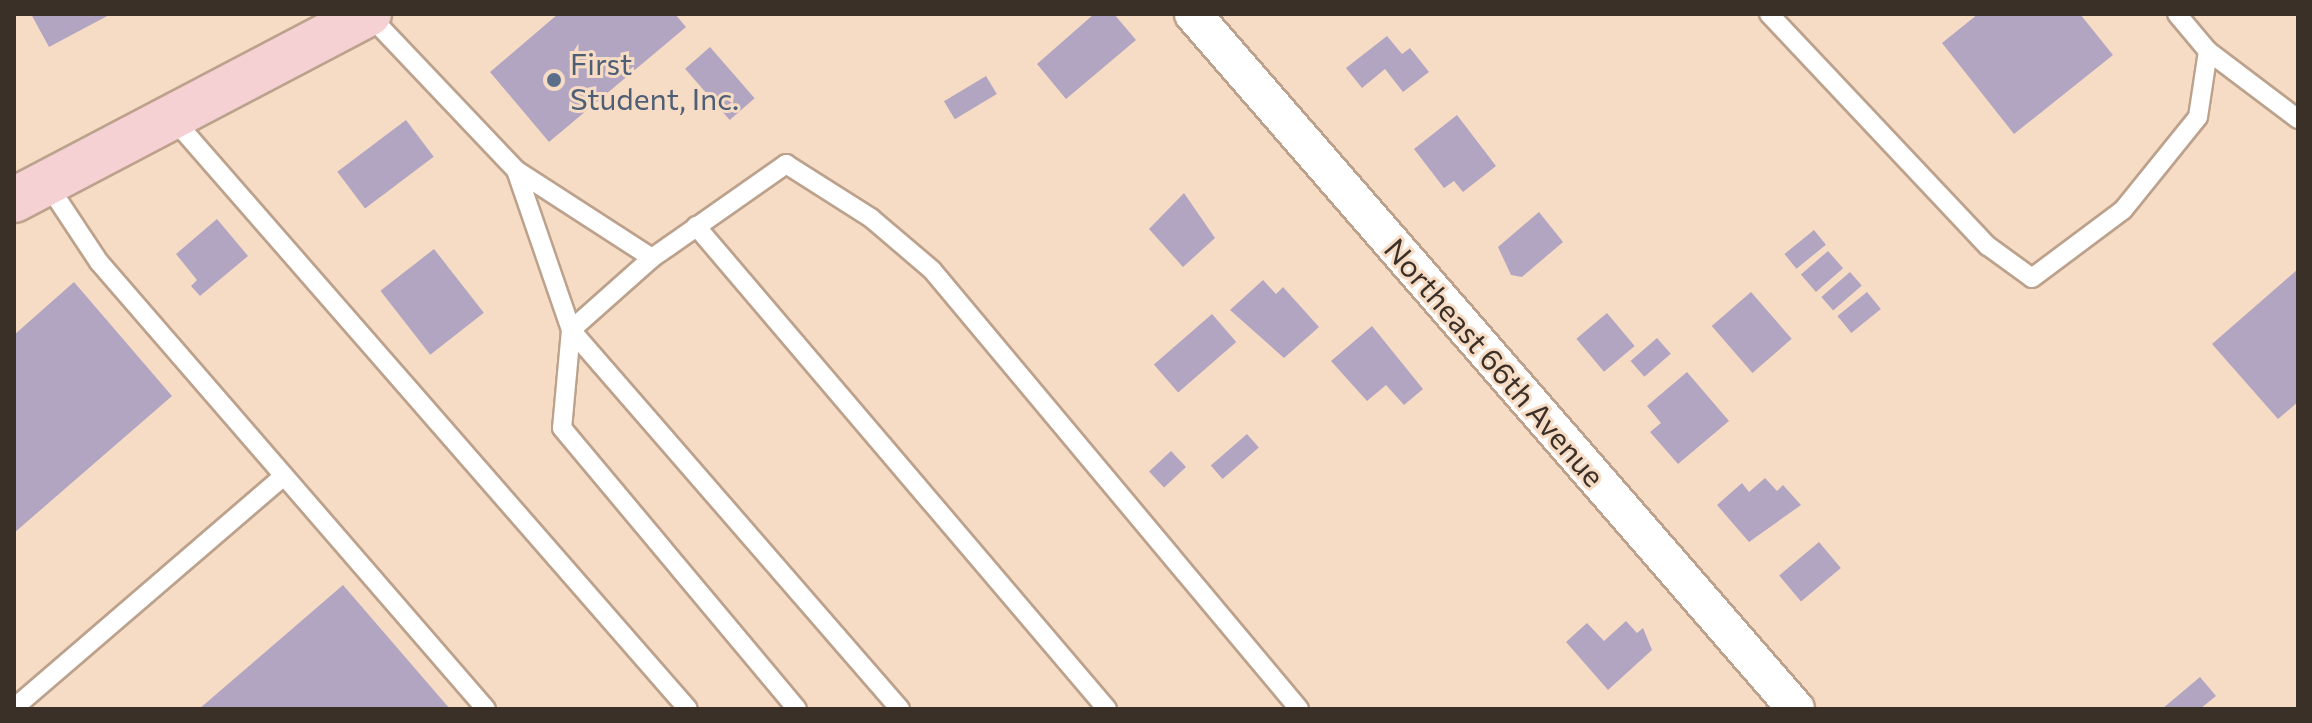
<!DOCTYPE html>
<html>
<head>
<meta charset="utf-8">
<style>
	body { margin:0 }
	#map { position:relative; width:2312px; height:723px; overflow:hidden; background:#f7dcc5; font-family:Commissioner,sans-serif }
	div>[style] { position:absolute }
	.building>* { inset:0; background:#b2a5c1; transform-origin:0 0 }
	.roads { filter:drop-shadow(2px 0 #bca28d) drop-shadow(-2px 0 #bca28d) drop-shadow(0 2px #bca28d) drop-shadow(0 -2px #bca28d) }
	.service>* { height:18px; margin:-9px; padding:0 9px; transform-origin:9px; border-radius:9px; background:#fff }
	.minor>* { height:36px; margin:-18px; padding:0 18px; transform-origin:18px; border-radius:18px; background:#fff }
	.primary>* { height:44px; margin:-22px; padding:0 22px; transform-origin:22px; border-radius:22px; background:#f5d1d3 }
	.dots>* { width:22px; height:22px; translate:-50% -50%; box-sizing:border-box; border:4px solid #f7dcc5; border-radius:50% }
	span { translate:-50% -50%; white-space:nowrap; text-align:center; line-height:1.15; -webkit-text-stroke:6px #f7dcc5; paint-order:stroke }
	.service-label { font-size:30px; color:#4e5e75 }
	.left { translate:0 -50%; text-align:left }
	.street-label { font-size:30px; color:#3b3028 }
	.frame { position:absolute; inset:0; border:16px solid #3b3028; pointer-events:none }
</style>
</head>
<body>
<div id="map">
	<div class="building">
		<div style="clip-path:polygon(31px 14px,111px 14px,49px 47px)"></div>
		<div style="clip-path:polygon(558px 14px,675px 14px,686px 27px,549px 142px,490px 72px)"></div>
		<div style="clip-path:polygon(1094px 14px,1114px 14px,1136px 40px,1066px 99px,1037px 64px)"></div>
		<div style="clip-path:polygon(1978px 14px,2080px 14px,2113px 55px,2014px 134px,1942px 43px)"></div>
		<div style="clip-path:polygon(1387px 36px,1402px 54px,1410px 48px,1429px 72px,1403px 92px,1385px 69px,1362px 88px,1346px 68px)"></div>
		<div style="left:710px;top:47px;width:68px;height:33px;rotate:49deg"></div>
		<div style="left:986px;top:76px;width:21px;height:49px;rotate:59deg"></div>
		<div style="clip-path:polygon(1457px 115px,1496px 166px,1463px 192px,1454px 181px,1444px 188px,1414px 149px)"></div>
		<div style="left:406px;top:120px;width:46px;height:86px;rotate:53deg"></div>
		<div style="clip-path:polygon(1184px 193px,1215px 238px,1183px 267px,1149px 229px)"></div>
		<div style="clip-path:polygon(1539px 212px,1563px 242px,1522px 277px,1511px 275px,1498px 247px)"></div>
		<div style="clip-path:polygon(217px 219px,248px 256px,200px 296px,191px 286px,197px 280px,176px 254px)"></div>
		<div style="left:1814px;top:230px;width:19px;height:38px;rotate:51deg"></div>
		<div style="left:434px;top:249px;width:81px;height:68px;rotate:52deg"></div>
		<div style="left:1828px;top:251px;width:23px;height:36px;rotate:49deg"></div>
		<div style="clip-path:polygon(2298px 269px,2298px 402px,2278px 419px,2212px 344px)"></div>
		<div style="left:1850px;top:272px;width:18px;height:38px;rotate:49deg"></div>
		<div style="clip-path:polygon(1263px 280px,1276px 294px,1283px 287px,1319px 327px,1284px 358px,1230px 310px)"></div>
		<div style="clip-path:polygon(74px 282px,172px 396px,14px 533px,14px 335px)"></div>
		<div style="left:1751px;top:292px;width:62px;height:52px;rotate:49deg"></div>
		<div style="left:1867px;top:292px;width:22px;height:38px;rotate:51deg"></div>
		<div style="left:1607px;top:313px;width:43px;height:40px;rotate:50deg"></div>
		<div style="left:1212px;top:314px;width:37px;height:77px;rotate:49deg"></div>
		<div style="clip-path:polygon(1372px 326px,1423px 389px,1404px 405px,1386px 385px,1367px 401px,1331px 361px)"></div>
		<div style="left:1657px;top:338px;width:21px;height:35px;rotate:49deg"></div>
		<div style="clip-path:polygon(1687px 372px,1729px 421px,1678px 464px,1650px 432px,1661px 423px,1647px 406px)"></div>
		<div style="left:1247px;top:434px;width:18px;height:48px;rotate:49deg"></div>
		<div style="left:1171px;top:451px;width:22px;height:30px;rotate:47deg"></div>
		<div style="clip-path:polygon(1765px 478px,1777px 491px,1783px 485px,1801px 505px,1749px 542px,1717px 505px,1742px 483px,1749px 492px)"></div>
		<div style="left:1819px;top:542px;width:34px;height:52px;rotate:50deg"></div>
		<div style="clip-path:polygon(343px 585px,450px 709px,199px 709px)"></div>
		<div style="clip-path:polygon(1626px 621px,1637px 633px,1643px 628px,1652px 650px,1608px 690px,1566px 642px,1587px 623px,1604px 641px)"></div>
		<div style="clip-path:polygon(2200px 677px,2216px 696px,2200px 709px,2162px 709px)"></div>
	</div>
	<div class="roads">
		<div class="service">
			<div style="left:368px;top:14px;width:215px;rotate:46.5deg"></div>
			<div style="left:516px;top:170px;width:162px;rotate:32.9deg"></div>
			<div style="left:1769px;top:14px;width:319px;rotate:46.7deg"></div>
			<div style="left:1988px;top:246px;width:54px;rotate:36deg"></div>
			<div style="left:2032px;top:278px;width:114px;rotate:-36.8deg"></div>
			<div style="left:2123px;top:210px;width:119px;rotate:-51.1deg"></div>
			<div style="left:2198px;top:117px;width:67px;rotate:-81.4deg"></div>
			<div style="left:2208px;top:51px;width:48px;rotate:-130deg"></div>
			<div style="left:2208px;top:51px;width:113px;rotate:37.1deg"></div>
			<div style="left:175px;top:121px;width:780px;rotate:48.9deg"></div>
			<div style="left:516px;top:170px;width:169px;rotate:71deg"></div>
			<div style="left:571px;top:330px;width:98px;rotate:95.2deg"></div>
			<div style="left:562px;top:428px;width:366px;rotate:50.1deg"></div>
			<div style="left:48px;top:185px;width:92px;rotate:56.5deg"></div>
			<div style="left:99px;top:262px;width:591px;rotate:49.11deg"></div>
			<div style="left:696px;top:226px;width:634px;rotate:49.6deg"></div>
			<div style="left:14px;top:708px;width:356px;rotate:-40.7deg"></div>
			<div style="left:900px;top:709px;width:502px;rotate:-130.96deg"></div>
			<div style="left:571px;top:330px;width:108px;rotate:-41.6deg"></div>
			<div style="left:652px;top:258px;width:164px;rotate:-35deg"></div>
			<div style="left:786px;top:164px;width:101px;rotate:32.4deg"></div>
			<div style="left:871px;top:218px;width:80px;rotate:40.4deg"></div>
			<div style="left:932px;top:270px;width:572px;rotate:50.1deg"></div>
		</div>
		<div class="minor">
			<div style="left:1193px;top:14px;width:920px;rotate:49.05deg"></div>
		</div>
		<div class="primary">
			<div style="left:14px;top:200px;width:401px;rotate:-27.7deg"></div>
		</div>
	</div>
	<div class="dots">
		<div style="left:554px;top:80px;background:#5c6f8a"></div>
	</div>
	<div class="service-label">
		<span class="left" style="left:570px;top:80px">First<br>Student, Inc.</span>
	</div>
	<div class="street-label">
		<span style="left:1495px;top:362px;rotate:49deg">Northeast 66th Avenue</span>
	</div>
	<div class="frame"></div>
</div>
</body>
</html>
